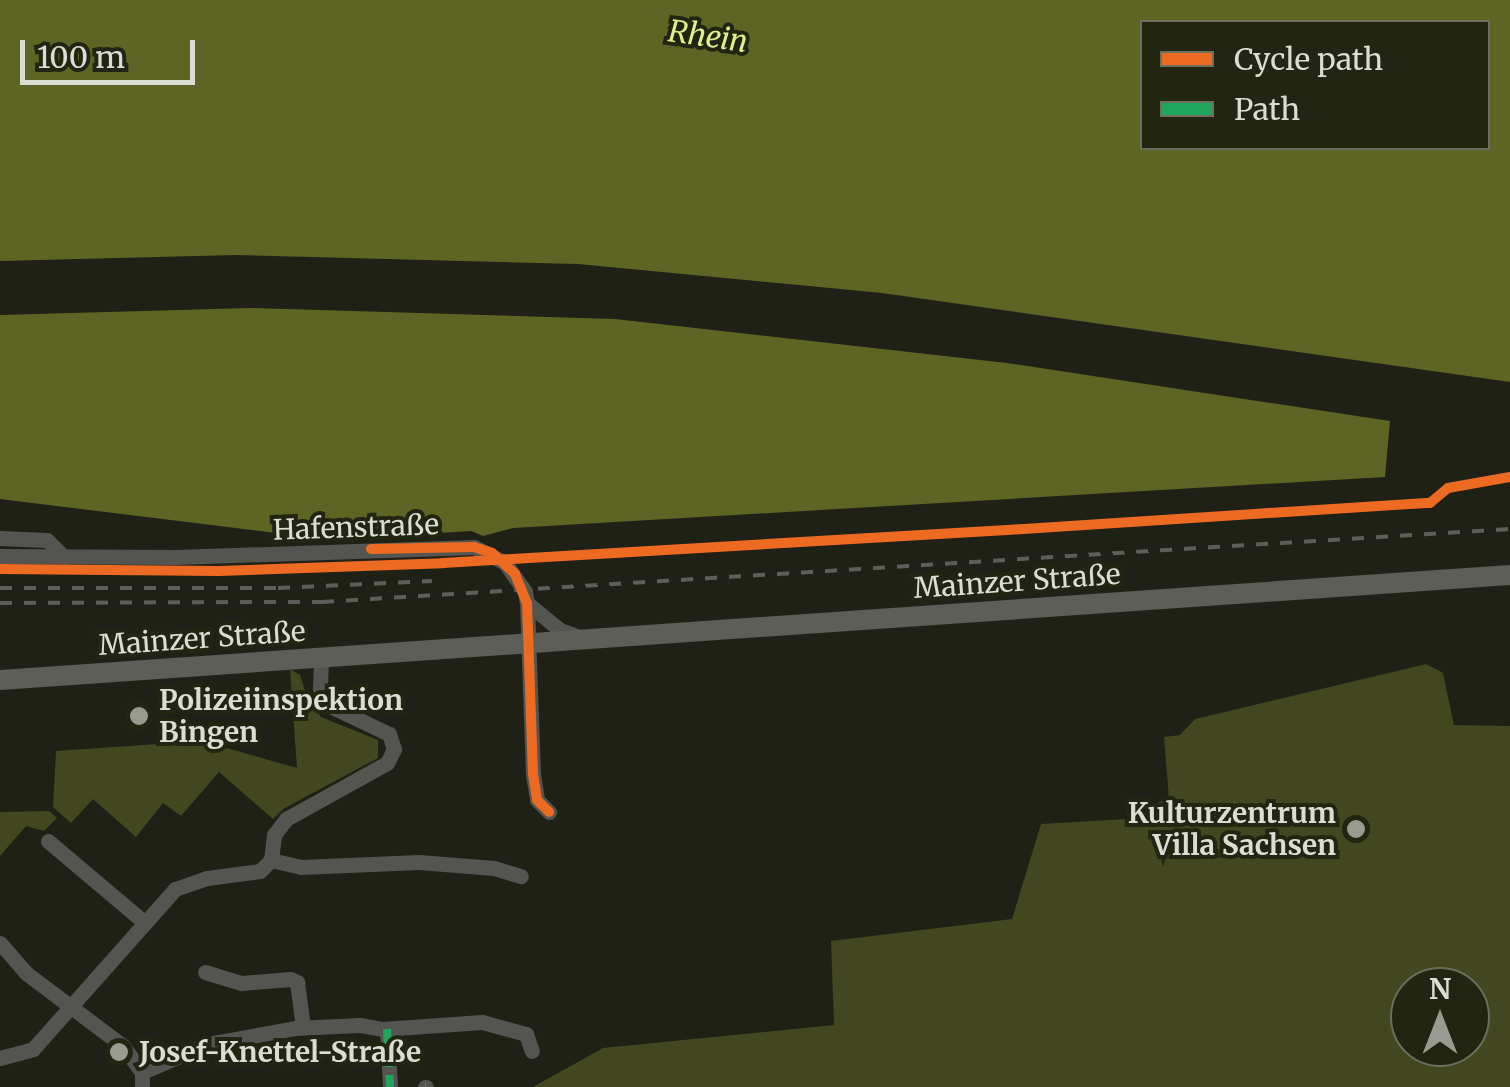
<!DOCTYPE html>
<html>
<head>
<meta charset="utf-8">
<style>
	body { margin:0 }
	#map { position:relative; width:1510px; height:1087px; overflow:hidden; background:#1f2116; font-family:Merriweather,serif }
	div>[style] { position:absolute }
	.green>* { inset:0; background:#42471f }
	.water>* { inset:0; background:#5d6424 }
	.minor>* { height:15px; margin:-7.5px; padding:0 7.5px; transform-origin:7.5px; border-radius:7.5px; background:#545551 }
	.major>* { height:20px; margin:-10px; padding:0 10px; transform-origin:10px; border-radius:10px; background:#5d5e57 }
	.rail>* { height:4px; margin-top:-2px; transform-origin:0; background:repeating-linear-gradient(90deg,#5d5e59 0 12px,transparent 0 24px) }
	.minor-bridge>* { height:15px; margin:-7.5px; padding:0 7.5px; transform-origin:7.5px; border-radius:7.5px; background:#545551 }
	.quiet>* { height:8px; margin-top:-4px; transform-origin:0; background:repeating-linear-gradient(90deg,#20a55d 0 15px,transparent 0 23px) }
	.cycleway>* { height:10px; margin:-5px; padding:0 5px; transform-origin:5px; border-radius:5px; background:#ed6a23 }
	.dots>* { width:28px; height:28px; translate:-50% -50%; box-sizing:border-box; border:5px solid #222512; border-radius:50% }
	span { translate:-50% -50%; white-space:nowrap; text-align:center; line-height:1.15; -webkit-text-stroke:8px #222512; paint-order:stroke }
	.street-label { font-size:28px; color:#daddd1 }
	.poi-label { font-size:28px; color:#daddd1; font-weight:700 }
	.left { translate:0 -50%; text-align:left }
	.right { translate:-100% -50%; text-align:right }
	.water-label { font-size:30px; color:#e0ee8c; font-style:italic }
	.legend { position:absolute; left:1140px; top:20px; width:350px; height:130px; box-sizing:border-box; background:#222512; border:2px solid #6c6f5e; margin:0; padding:12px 18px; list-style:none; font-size:30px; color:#daddd1 }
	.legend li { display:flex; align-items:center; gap:20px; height:50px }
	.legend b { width:50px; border:2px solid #6c6f5e }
	.north { position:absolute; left:1390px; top:967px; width:100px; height:100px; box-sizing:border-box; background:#222512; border:2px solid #6c6f5e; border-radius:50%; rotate:0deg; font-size:28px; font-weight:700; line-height:40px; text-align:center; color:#daddd1 }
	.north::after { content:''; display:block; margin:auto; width:35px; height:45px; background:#999b90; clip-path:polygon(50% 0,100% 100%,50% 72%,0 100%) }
	.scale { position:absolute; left:20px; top:40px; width:175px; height:45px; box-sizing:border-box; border:5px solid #daddd1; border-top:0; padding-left:12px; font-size:30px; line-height:35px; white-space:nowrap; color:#daddd1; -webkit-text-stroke:8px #222512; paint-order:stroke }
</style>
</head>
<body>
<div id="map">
	<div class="green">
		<div style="clip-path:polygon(evenodd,1426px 664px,1443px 673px,1454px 725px,1510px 726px,1510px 1087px,533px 1087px,603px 1048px,834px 1025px,831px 941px,1012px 919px,1041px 824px,1127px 819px,1127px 810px,1154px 809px,1154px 804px,1169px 799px,1164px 737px,1180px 735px,1195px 719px,1426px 664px,1410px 987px,1470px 987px,1470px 1047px,1410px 1047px,1410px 987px)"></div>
		<div style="clip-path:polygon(290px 669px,300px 675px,307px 697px,321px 717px,378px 740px,378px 758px,283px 809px,273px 819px,219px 772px,181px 816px,163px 803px,136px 837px,93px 799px,71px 823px,53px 807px,56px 751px,202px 741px,297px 768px)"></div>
		<div style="clip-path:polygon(49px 811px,57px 818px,44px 831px,26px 826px,0 856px,0 812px)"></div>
	</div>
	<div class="water">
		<div style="clip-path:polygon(evenodd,0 0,1510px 0,1510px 382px,882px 293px,578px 264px,236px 255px,0 261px,0 0,1142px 22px,1488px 22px,1488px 148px,1142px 148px,1142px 22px)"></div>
		<div style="clip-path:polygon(250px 308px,615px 319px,1007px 363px,1390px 421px,1385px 477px,513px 528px,483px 536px,471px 531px,332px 540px,0 499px,0 315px)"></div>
	</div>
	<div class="minor">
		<div style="left:0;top:538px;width:47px;rotate:2.4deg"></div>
		<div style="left:47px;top:540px;width:24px;rotate:45deg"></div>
		<div style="left:0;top:556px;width:176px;rotate:0.3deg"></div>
		<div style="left:527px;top:603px;width:171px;rotate:88deg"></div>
		<div style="left:533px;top:774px;width:26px;rotate:81deg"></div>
		<div style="left:537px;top:800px;width:17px;rotate:45deg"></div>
		<div style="left:527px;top:603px;width:43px;rotate:39.3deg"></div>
		<div style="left:560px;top:630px;width:23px;rotate:20deg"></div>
		<div style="left:48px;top:841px;width:126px;rotate:40.2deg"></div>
		<div style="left:271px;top:860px;width:31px;rotate:13deg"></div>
		<div style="left:301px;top:867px;width:118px;rotate:-2.4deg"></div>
		<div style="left:419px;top:862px;width:75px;rotate:4.6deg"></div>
		<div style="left:494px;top:868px;width:28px;rotate:17deg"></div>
		<div style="left:0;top:943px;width:40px;rotate:49deg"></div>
		<div style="left:26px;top:973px;width:121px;rotate:37deg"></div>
		<div style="left:123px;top:1046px;width:32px;rotate:54deg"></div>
		<div style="left:142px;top:1072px;width:15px;rotate:90deg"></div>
		<div style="left:205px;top:972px;width:38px;rotate:17deg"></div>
		<div style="left:241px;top:983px;width:49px;rotate:-4.7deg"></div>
		<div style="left:290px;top:979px;width:8px;rotate:23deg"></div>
		<div style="left:297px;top:982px;width:45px;rotate:82.4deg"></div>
		<div style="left:387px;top:1029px;width:58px;rotate:87deg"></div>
		<div style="left:0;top:1058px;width:34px;rotate:-15deg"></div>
		<div style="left:33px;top:1049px;width:214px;rotate:-48.4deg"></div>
		<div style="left:175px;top:889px;width:34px;rotate:-19deg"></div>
		<div style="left:207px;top:878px;width:53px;rotate:-7.5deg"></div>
		<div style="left:260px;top:871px;width:16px;rotate:-45deg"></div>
		<div style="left:271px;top:860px;width:25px;rotate:-83deg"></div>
		<div style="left:274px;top:835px;width:20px;rotate:-53deg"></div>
		<div style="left:286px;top:819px;width:115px;rotate:-29deg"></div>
		<div style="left:387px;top:763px;width:16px;rotate:-63deg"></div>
		<div style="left:394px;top:749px;width:16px;rotate:-108deg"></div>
		<div style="left:389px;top:734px;width:70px;rotate:-154.5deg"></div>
		<div style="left:326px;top:704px;width:17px;rotate:-111deg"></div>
		<div style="left:320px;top:688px;width:31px;rotate:-88deg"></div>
		<div style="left:142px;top:1072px;width:72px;rotate:-23deg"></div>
		<div style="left:208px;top:1044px;width:88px;rotate:-10.4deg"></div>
		<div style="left:295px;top:1028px;width:65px;rotate:-2.6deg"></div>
		<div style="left:360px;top:1025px;width:22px;rotate:10deg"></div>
		<div style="left:382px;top:1029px;width:100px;rotate:-4deg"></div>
		<div style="left:482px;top:1022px;width:46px;rotate:15.3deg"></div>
		<div style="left:526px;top:1034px;width:18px;rotate:71deg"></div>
		<div style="left:425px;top:1087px;width:1px"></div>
	</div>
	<div class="major">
		<div style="left:0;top:680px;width:1514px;rotate:-3.98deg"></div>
	</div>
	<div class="rail">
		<div style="left:0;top:588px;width:278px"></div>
		<div style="left:278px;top:588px;width:154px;rotate:-2.6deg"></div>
		<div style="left:0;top:603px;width:322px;rotate:-0.2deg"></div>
		<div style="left:322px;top:602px;width:1190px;rotate:-3.52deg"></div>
	</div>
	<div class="minor-bridge">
		<div style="left:176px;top:557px;width:298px;rotate:-1.9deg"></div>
		<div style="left:474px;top:547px;width:35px;rotate:27deg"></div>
		<div style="left:505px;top:563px;width:35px;rotate:55deg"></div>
		<div style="left:525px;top:592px;width:11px;rotate:80deg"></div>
	</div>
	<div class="quiet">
		<div style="left:387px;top:1029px;width:58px;rotate:87deg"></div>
		<div style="left:425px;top:1087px;width:1px"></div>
	</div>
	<div class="cycleway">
		<div style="left:371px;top:549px;width:103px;rotate:-1.1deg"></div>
		<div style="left:474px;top:547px;width:19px;rotate:18deg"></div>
		<div style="left:492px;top:553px;width:31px;rotate:42deg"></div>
		<div style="left:515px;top:574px;width:31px;rotate:68deg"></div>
		<div style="left:527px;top:603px;width:171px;rotate:88deg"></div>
		<div style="left:533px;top:774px;width:26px;rotate:81deg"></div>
		<div style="left:537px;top:800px;width:17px;rotate:45deg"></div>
		<div style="left:0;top:569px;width:219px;rotate:0.5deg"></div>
		<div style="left:219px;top:571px;width:224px;rotate:-2deg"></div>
		<div style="left:443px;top:563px;width:565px;rotate:-3.35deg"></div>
		<div style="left:1007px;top:530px;width:424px;rotate:-3.7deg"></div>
		<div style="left:1430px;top:503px;width:23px;rotate:-40deg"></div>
		<div style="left:1448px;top:488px;width:63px;rotate:-10.1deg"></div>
	</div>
	<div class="dots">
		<div style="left:139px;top:716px;background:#999b90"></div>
		<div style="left:1356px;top:829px;background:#999b90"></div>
		<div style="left:119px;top:1052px;background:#999b90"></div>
	</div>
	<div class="street-label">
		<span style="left:356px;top:527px;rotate:-2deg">Hafenstraße</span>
		<span style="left:1017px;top:581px;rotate:-4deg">Mainzer Straße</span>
		<span style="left:202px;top:638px;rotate:-4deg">Mainzer Straße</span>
	</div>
	<div class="poi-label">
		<span class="left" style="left:159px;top:716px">Polizeiinspektion<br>Bingen</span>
		<span class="right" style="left:1336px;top:829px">Kulturzentrum<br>Villa Sachsen</span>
		<span class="left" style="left:139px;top:1052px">Josef-Knettel-Straße</span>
	</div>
	<div class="water-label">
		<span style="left:708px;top:36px;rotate:8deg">Rhein</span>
	</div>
	<ul class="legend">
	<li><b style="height:12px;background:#ed6a23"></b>Cycle path</li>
	<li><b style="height:12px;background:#20a55d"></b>Path</li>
	</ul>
	<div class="north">N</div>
	<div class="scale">100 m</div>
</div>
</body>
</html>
